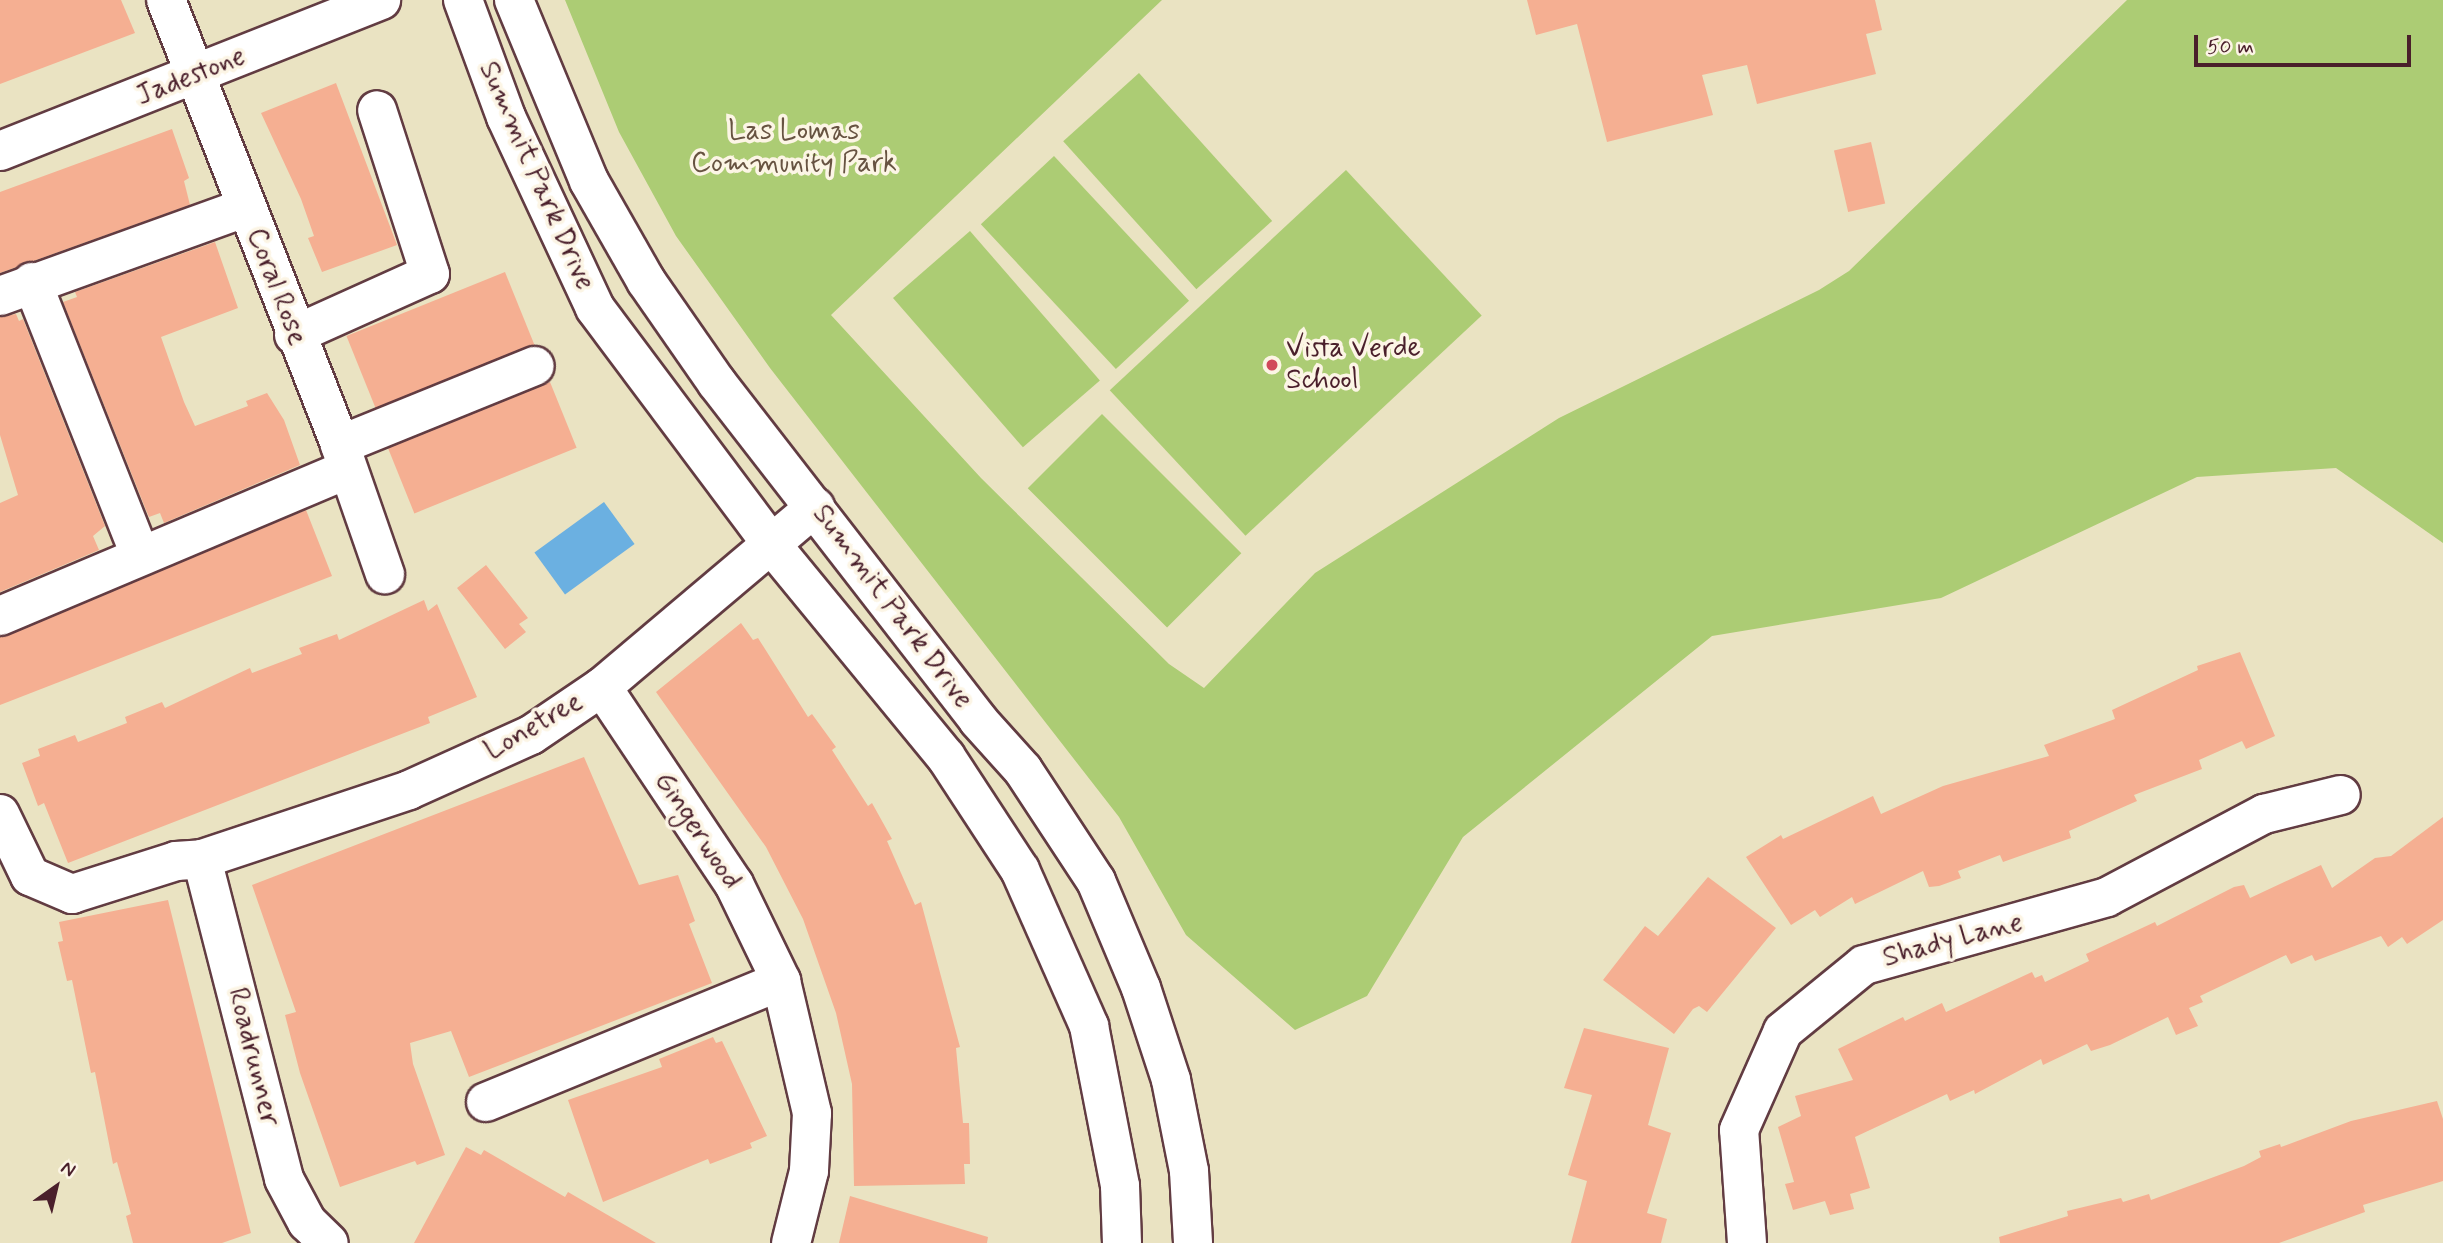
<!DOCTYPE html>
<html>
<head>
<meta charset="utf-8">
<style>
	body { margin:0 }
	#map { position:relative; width:2443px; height:1243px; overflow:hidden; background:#eae3c2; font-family:Mynerve,sans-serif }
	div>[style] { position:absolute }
	.green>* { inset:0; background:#accc74; transform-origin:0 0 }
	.water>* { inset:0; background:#6bb0e1; transform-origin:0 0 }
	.building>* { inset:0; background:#f5af92; transform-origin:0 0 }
	.roads { filter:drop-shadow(2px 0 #623c42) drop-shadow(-2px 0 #623c42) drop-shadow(0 2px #623c42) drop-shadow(0 -2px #623c42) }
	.minor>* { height:38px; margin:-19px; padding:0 19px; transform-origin:19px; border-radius:19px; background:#fff }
	.dots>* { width:19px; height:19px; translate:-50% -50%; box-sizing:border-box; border:4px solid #fcf5e5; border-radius:50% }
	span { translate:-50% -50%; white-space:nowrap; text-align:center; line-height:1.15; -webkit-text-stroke:7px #fcf5e5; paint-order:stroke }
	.street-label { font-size:28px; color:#4a1f2b }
	.park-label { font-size:28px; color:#675341 }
	.poi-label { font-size:28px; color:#4a1f2b }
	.left { translate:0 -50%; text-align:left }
	.north { position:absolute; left:21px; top:1152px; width:70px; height:70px; -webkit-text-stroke:5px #fcf5e5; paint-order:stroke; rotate:34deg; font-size:19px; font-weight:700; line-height:28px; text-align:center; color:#4a1f2b }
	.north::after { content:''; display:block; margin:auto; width:24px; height:32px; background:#4a1f2b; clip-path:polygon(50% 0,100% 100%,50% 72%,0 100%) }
	.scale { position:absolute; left:2194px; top:35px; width:217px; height:32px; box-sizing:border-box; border:4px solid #4a1f2b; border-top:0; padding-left:9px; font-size:21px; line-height:24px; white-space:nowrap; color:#4a1f2b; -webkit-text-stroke:5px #fcf5e5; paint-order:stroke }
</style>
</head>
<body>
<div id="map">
	<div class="green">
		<div style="clip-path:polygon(565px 0,1162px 0,831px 315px,981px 478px,1169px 664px,1204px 688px,1315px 573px,1559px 418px,1819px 290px,1849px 271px,2127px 0,2443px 0,2443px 543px,2336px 468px,2197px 477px,1941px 598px,1712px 636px,1463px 837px,1367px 996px,1295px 1030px,1186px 935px,1119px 817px,770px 368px,676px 236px,619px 132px)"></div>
		<div style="left:1139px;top:73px;width:199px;height:102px;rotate:48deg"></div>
		<div style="left:1054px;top:156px;width:198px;height:100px;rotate:47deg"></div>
		<div style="left:1346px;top:170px;width:199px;height:323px;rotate:47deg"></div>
		<div style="left:970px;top:231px;width:198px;height:102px;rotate:49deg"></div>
		<div style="left:1102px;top:414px;width:197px;height:105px;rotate:45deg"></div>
	</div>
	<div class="water">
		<div style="left:604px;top:502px;width:52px;height:86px;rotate:54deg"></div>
	</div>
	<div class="building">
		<div style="clip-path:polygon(0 0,121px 0,135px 33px,0 84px)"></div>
		<div style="clip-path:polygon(1527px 0,1875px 0,1882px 30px,1866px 34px,1876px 74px,1757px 104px,1747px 65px,1702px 75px,1713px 115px,1607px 142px,1577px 24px,1536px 35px)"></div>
		<div style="clip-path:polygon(336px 83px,397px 245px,322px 272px,308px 238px,314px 236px,301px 199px,261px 113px)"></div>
		<div style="clip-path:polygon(172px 129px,189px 178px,184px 181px,190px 205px,0 273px,0 192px)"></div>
		<div style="left:1871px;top:142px;width:63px;height:38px;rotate:77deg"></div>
		<div style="clip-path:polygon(215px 242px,238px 308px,161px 337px,184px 402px,195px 426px,248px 406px,246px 401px,267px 393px,284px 420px,300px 465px,164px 523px,160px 513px,149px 517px,146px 510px,63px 302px,77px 297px,75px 292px)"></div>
		<div style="left:505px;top:272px;width:79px;height:171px;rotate:68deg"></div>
		<div style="clip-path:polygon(16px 314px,19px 321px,23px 319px,105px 526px,93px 536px,99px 550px,0 592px,0 503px,18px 495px,0 435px,0 317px)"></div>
		<div style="left:550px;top:382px;width:71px;height:175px;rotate:68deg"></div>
		<div style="clip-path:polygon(306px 510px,332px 576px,0 705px,0 637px)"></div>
		<div style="clip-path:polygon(486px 565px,528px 618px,519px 624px,526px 632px,505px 649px,457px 588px)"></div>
		<div style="clip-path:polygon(424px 600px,428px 611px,437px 604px,477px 697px,428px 717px,430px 723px,68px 863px,44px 803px,38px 806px,22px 763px,40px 756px,38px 749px,75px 735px,78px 742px,127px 723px,125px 717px,162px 702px,165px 708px,250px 668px,252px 673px,302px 654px,299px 648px,337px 634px,339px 640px)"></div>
		<div style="clip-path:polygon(741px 623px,753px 640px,758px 638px,808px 717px,812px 714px,836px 747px,832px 750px,868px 806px,872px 803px,892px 839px,887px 841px,915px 905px,921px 902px,960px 1047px,956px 1048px,963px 1123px,969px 1123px,970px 1164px,964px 1164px,965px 1184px,854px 1186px,852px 1084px,836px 1013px,803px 919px,766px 847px,656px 692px)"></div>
		<div style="clip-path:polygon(2240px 652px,2275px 736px,2246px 749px,2242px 741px,2199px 760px,2202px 769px,2134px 795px,2137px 801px,2069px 831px,2071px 838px,2003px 862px,2000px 855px,1958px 871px,1961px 878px,1939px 886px,1929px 887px,1923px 871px,1855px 904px,1852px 897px,1820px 917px,1815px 910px,1791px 925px,1746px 857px,1781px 835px,1783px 839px,1873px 796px,1881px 814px,1943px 786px,2049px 756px,2044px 745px,2115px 719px,2112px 710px,2198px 670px,2197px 666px)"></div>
		<div style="clip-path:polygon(584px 757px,639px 885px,678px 875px,695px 921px,689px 924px,712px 983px,469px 1077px,451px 1031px,410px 1043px,413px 1064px,445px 1155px,417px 1165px,415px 1161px,340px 1187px,300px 1073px,285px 1015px,296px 1012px,252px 885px)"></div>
		<div style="clip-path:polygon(2443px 817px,2443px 920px,2407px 944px,2402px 937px,2388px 947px,2381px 936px,2315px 961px,2312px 955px,2291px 964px,2286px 955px,2200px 996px,2203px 1002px,2189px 1008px,2198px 1026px,2176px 1035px,2168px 1017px,2110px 1045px,2091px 1051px,2087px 1044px,2043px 1065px,2041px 1059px,1975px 1094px,1974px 1090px,1950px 1101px,1947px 1094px,1855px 1137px,1870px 1188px,1850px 1194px,1854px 1209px,1830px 1215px,1825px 1201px,1793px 1210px,1785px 1184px,1794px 1182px,1778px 1127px,1801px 1116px,1795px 1096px,1853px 1080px,1838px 1049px,1903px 1017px,1905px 1021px,1942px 1003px,1946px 1012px,2032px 972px,2035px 978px,2042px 975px,2045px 982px,2089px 961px,2086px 954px,2155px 922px,2157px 926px,2234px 887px,2244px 885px,2250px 898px,2321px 865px,2332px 888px,2375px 858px,2391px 856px)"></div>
		<div style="clip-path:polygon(1708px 877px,1776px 928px,1707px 1012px,1699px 1006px,1693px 1009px,1674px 1034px,1603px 980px,1645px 926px,1658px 936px)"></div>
		<div style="clip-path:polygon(168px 900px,251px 1233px,222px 1243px,133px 1243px,126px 1216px,131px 1214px,117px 1162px,113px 1164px,95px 1072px,91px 1073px,72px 980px,67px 981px,58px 942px,63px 941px,59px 922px)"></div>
		<div style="clip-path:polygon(1584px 1028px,1669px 1048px,1648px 1125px,1671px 1133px,1647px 1213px,1667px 1219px,1661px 1243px,1571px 1243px,1587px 1181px,1568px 1175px,1592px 1095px,1564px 1088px)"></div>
		<div style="clip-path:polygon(713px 1037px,716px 1043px,722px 1041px,767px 1136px,750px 1143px,752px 1148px,710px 1164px,708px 1159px,603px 1202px,568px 1100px,662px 1067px,659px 1059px)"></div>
		<div style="clip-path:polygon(2437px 1101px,2443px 1119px,2443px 1181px,2363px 1205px,2365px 1212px,2279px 1243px,2000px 1243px,1999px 1237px,2068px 1216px,2067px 1211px,2121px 1198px,2123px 1202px,2149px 1194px,2151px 1200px,2244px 1166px,2261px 1157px,2259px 1151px,2280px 1144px,2281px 1147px,2351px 1121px)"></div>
		<div style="clip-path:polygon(466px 1147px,481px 1155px,484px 1150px,565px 1197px,568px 1192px,656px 1243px,414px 1243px)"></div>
		<div style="clip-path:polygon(850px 1196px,988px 1237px,987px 1243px,839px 1243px)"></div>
	</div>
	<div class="roads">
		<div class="minor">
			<div style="left:166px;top:0;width:478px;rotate:68.6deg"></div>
			<div style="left:340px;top:445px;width:137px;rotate:70.8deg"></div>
			<div style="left:463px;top:0;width:125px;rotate:69.8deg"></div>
			<div style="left:506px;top:117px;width:211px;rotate:65deg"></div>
			<div style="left:595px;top:308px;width:309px;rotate:53.2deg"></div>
			<div style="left:780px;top:555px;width:261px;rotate:50.6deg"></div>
			<div style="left:946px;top:757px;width:135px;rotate:56.8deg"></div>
			<div style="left:1020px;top:870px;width:171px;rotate:66.1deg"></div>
			<div style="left:1089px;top:1026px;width:163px;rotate:79deg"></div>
			<div style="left:1120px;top:1186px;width:57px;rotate:88deg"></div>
			<div style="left:514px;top:0;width:196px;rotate:67.5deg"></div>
			<div style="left:589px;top:181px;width:115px;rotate:60.3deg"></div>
			<div style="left:646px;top:281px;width:124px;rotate:55.2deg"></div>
			<div style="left:717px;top:383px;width:426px;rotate:52.2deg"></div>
			<div style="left:978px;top:720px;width:67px;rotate:48deg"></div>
			<div style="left:1023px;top:770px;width:133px;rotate:56.7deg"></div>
			<div style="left:1096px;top:881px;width:116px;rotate:67.2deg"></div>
			<div style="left:1141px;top:988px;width:97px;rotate:71.9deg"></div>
			<div style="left:1171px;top:1080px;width:93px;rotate:78.8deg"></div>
			<div style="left:1189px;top:1171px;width:72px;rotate:86.8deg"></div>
			<div style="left:0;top:151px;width:410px;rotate:-21.6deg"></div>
			<div style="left:32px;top:282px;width:294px;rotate:68.4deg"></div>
			<div style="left:0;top:296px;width:260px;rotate:-19.8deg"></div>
			<div style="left:294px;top:335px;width:149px;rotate:-24.2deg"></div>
			<div style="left:430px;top:274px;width:172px;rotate:-107.9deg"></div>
			<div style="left:340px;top:445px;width:210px;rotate:-22.1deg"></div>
			<div style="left:0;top:616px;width:375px;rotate:-22.9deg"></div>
			<div style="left:602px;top:687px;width:237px;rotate:56.2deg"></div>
			<div style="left:734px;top:884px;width:108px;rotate:64.1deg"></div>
			<div style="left:781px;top:981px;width:136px;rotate:76.8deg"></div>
			<div style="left:812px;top:1113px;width:58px;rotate:93deg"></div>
			<div style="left:809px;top:1171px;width:74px;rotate:104deg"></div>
			<div style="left:0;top:814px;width:69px;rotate:64.2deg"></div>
			<div style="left:30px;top:876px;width:46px;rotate:23.2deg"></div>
			<div style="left:72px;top:894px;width:109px;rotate:-17.6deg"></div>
			<div style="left:176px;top:861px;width:26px;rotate:-4deg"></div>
			<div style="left:202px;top:859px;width:218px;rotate:-18.4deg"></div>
			<div style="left:409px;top:790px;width:134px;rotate:-24.3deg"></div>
			<div style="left:531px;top:735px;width:86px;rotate:-34.1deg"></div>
			<div style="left:602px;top:687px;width:279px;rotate:-40.2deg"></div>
			<div style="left:202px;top:859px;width:330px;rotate:75.6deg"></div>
			<div style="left:284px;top:1179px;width:49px;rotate:61.9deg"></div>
			<div style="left:307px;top:1222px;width:30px;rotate:44deg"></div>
			<div style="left:486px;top:1102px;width:319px;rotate:-22.3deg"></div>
			<div style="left:1747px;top:1243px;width:113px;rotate:-94deg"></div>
			<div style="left:1739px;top:1130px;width:108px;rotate:-66deg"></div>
			<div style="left:1783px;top:1031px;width:104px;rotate:-39.2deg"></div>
			<div style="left:1864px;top:965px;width:252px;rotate:-15.6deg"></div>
			<div style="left:2107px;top:897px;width:178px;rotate:-27.9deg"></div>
			<div style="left:2264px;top:814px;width:79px;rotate:-13.9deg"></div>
		</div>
	</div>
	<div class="dots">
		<div style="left:1272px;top:365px;background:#d1495b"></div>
	</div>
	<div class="street-label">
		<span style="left:191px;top:77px;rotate:-22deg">Jadestone</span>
		<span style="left:536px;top:176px;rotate:66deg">Summit Park Drive</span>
		<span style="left:276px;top:287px;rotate:69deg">Coral Rose</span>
		<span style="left:892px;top:607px;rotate:53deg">Summit Park Drive</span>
		<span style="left:534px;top:727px;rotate:-30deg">Lonetree</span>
		<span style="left:697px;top:831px;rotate:57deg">Gingerwood</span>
		<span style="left:1953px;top:941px;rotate:-15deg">Shady Lane</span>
		<span style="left:253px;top:1057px;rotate:76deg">Roadrunner</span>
	</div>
	<div class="park-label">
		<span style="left:794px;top:148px">Las Lomas<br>Community Park</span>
	</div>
	<div class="poi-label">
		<span class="left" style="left:1286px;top:365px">Vista Verde<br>School</span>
	</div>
	<div class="north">N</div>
	<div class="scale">50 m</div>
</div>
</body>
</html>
